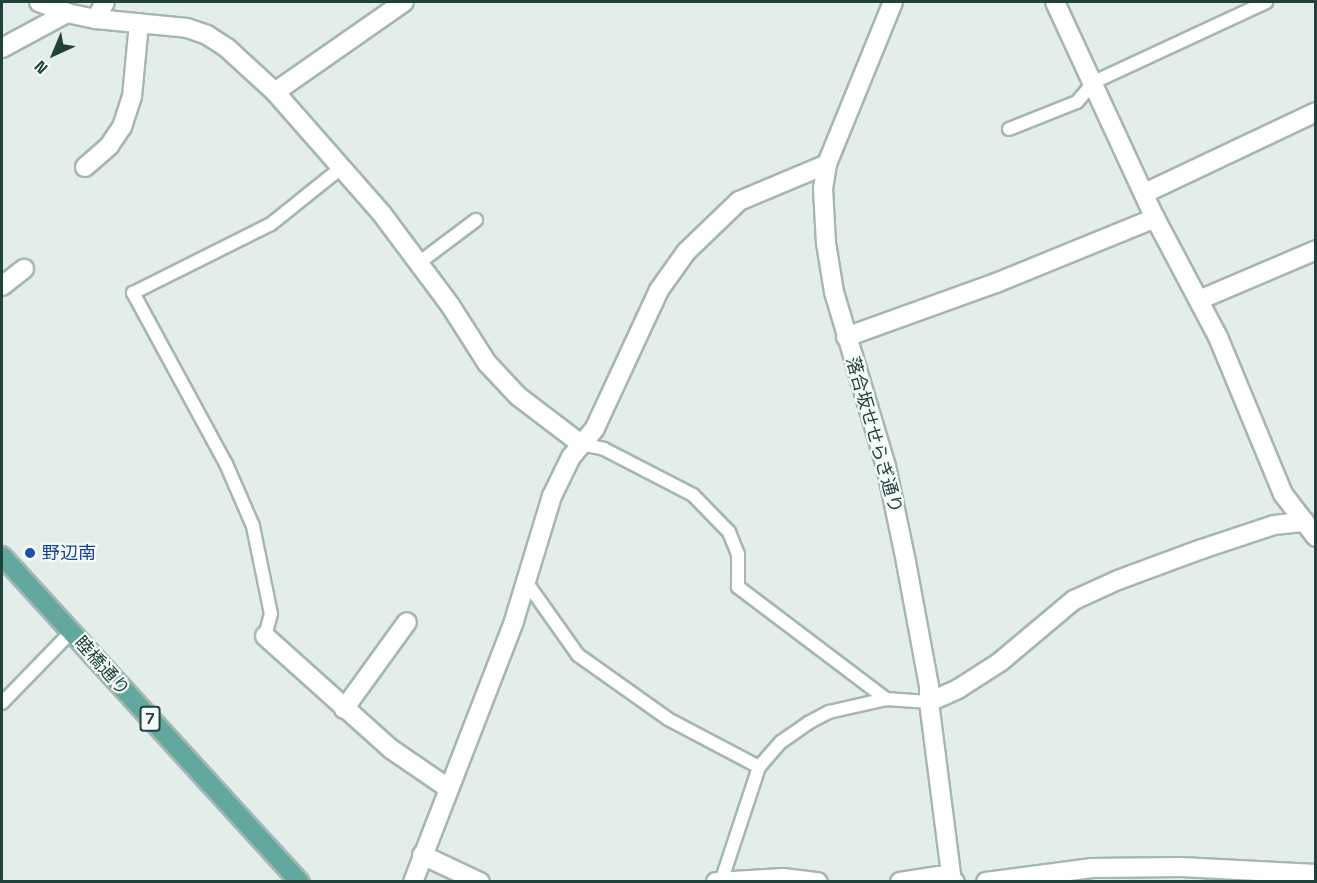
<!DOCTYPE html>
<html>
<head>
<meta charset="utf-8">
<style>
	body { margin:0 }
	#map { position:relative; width:1317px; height:883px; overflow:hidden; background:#e3eeea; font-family:"Space Grotesk","Noto Sans JP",sans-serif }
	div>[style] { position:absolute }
	.roads { filter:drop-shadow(2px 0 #a5b7b2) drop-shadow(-2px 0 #a5b7b2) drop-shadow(0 2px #a5b7b2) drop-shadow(0 -2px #a5b7b2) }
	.service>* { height:12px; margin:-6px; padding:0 6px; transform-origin:6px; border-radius:6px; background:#fff }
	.minor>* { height:18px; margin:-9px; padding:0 9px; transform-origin:9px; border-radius:9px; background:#fff }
	.primary>* { height:18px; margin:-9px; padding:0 9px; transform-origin:9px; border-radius:9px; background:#62a89f }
	.dots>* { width:16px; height:16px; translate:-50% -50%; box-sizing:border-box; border:3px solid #f4faf8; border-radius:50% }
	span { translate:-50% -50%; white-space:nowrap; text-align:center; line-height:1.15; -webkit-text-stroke:4.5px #f4faf8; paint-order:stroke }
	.shield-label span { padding:2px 4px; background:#f4faf8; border:2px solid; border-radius:4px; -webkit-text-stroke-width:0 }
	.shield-label { font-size:16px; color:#20423c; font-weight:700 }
	.street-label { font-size:18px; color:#20423c }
	.transit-label { font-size:18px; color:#164399 }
	.left { translate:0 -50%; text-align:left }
	.frame { position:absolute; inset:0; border:3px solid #20423c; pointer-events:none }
	.north { position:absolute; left:24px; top:24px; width:60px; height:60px; -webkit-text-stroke:4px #f4faf8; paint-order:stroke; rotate:224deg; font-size:16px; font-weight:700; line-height:24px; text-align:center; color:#20423c }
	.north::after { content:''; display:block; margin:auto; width:21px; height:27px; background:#20423c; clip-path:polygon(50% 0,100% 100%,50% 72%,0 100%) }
</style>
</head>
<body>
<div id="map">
	<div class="roads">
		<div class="service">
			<div style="left:1009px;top:129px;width:73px;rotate:-21.7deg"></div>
			<div style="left:1077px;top:102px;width:26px;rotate:-50deg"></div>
			<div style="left:1094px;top:82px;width:190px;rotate:-24.9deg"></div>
			<div style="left:420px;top:262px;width:70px;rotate:-36.9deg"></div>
			<div style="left:581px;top:444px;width:24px;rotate:12deg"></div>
			<div style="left:604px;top:449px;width:100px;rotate:27.3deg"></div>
			<div style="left:693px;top:495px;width:52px;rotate:45.8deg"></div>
			<div style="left:729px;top:532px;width:24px;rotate:68deg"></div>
			<div style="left:738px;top:554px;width:33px;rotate:90deg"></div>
			<div style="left:738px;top:587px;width:186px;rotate:37.1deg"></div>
			<div style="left:527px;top:583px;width:88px;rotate:54.7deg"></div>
			<div style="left:578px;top:655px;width:110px;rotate:35.4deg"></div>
			<div style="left:668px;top:719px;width:103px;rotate:27.8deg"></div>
			<div style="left:759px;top:767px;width:33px;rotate:-49deg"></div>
			<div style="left:781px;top:742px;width:33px;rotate:-35deg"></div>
			<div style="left:808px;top:723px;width:24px;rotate:-28deg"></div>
			<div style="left:829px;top:712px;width:58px;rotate:-12.8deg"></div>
			<div style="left:886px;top:699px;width:43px;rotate:4deg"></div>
			<div style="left:265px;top:636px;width:23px;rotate:-75deg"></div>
			<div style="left:271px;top:614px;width:90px;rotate:-101.6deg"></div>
			<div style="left:253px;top:526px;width:68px;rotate:-113.5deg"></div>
			<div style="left:226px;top:464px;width:195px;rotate:-118.5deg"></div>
			<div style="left:133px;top:293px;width:154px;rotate:-26.6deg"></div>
			<div style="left:271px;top:224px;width:90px;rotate:-38.7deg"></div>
			<div style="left:2px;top:703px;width:99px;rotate:-45.8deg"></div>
			<div style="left:724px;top:882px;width:4px;rotate:-124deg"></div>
			<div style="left:722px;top:879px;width:118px;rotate:-71.7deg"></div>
		</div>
		<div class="minor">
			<div style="left:39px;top:2px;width:30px;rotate:21deg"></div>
			<div style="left:67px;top:13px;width:30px;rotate:12deg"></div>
			<div style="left:96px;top:19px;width:91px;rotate:5.6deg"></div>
			<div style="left:187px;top:28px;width:21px;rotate:19deg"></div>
			<div style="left:207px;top:35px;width:24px;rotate:33deg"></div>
			<div style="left:227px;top:48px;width:65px;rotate:42.5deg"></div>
			<div style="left:275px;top:92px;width:162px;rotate:48.7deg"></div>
			<div style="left:382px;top:214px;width:114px;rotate:53.2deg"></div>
			<div style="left:450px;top:305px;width:69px;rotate:57.5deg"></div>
			<div style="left:487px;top:363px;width:45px;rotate:46.8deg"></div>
			<div style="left:518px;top:396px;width:79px;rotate:37.3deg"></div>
			<div style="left:893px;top:2px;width:175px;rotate:112.2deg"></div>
			<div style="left:827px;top:164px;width:24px;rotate:99deg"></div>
			<div style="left:823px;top:188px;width:55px;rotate:86.9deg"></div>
			<div style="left:826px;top:243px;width:50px;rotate:80.7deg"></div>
			<div style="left:834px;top:292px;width:182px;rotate:73.4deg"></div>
			<div style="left:886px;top:466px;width:98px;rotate:78.2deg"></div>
			<div style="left:906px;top:562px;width:126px;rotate:79.5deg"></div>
			<div style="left:929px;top:686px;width:16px;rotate:90deg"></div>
			<div style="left:929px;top:702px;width:181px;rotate:82.7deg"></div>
			<div style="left:1055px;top:2px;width:238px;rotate:65.2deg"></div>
			<div style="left:1155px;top:218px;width:135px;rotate:62.1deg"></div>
			<div style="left:1218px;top:337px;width:170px;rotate:67.5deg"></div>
			<div style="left:1283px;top:494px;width:54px;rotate:52.5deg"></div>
			<div style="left:96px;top:19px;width:19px;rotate:-62deg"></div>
			<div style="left:2px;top:48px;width:74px;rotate:-28.3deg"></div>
			<div style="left:275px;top:92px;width:157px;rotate:-34.9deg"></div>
			<div style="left:85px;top:167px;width:32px;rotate:-41deg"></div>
			<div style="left:109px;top:146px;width:23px;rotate:-56deg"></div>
			<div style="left:122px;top:127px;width:32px;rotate:-72deg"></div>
			<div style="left:132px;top:97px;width:74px;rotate:-84.6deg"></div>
			<div style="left:1145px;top:193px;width:189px;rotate:-25.3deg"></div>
			<div style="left:2px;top:286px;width:28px;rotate:-38deg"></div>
			<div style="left:1199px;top:300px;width:127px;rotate:-23.1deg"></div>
			<div style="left:846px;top:337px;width:159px;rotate:-19.8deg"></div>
			<div style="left:996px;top:283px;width:172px;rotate:-22.2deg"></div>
			<div style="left:265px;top:636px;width:169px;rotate:41.9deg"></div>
			<div style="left:391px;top:749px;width:69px;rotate:34.4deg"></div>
			<div style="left:929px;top:702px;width:32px;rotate:-24deg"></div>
			<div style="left:958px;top:689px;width:50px;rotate:-32.7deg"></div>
			<div style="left:1000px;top:662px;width:97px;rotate:-40deg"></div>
			<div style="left:1074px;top:600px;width:48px;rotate:-24.4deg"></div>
			<div style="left:1118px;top:580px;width:90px;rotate:-20.3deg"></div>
			<div style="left:1202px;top:549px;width:76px;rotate:-18.4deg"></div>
			<div style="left:1274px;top:525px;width:31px;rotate:-6deg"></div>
			<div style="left:344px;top:709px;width:107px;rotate:-54.1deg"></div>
			<div style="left:422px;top:855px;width:64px;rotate:25deg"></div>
			<div style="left:413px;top:882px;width:280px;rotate:-68.8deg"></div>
			<div style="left:514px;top:621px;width:131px;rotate:-73.1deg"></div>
			<div style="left:552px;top:496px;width:43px;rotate:-64deg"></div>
			<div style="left:571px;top:457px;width:38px;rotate:-50deg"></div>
			<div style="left:595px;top:428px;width:152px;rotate:-65.1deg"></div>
			<div style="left:659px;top:290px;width:47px;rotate:-54.6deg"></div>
			<div style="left:686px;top:252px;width:74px;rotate:-43.9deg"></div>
			<div style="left:739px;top:201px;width:95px;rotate:-22.8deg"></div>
			<div style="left:716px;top:882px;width:67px;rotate:-3.4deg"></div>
			<div style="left:783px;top:878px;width:35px;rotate:7deg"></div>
			<div style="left:900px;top:882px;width:39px;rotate:-9deg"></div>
			<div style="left:939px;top:876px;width:17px;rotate:21deg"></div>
			<div style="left:986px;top:882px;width:107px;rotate:-7.5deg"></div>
			<div style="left:1092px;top:868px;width:89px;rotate:-0.6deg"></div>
			<div style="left:1181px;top:867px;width:135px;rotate:3deg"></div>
		</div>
		<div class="primary">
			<div style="left:2px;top:556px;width:442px;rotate:47.6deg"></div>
		</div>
	</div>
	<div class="dots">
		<div style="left:30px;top:553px;background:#1a4fb4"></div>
	</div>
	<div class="shield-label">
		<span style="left:150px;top:719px">7</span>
	</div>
	<div class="street-label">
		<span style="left:874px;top:435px;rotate:74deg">落合坂せせらぎ通り</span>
		<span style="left:102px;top:666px;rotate:48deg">睦橋通り</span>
	</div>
	<div class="transit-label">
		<span class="left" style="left:42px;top:553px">野辺南</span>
	</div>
	<div class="frame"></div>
	<div class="north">N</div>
</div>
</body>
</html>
